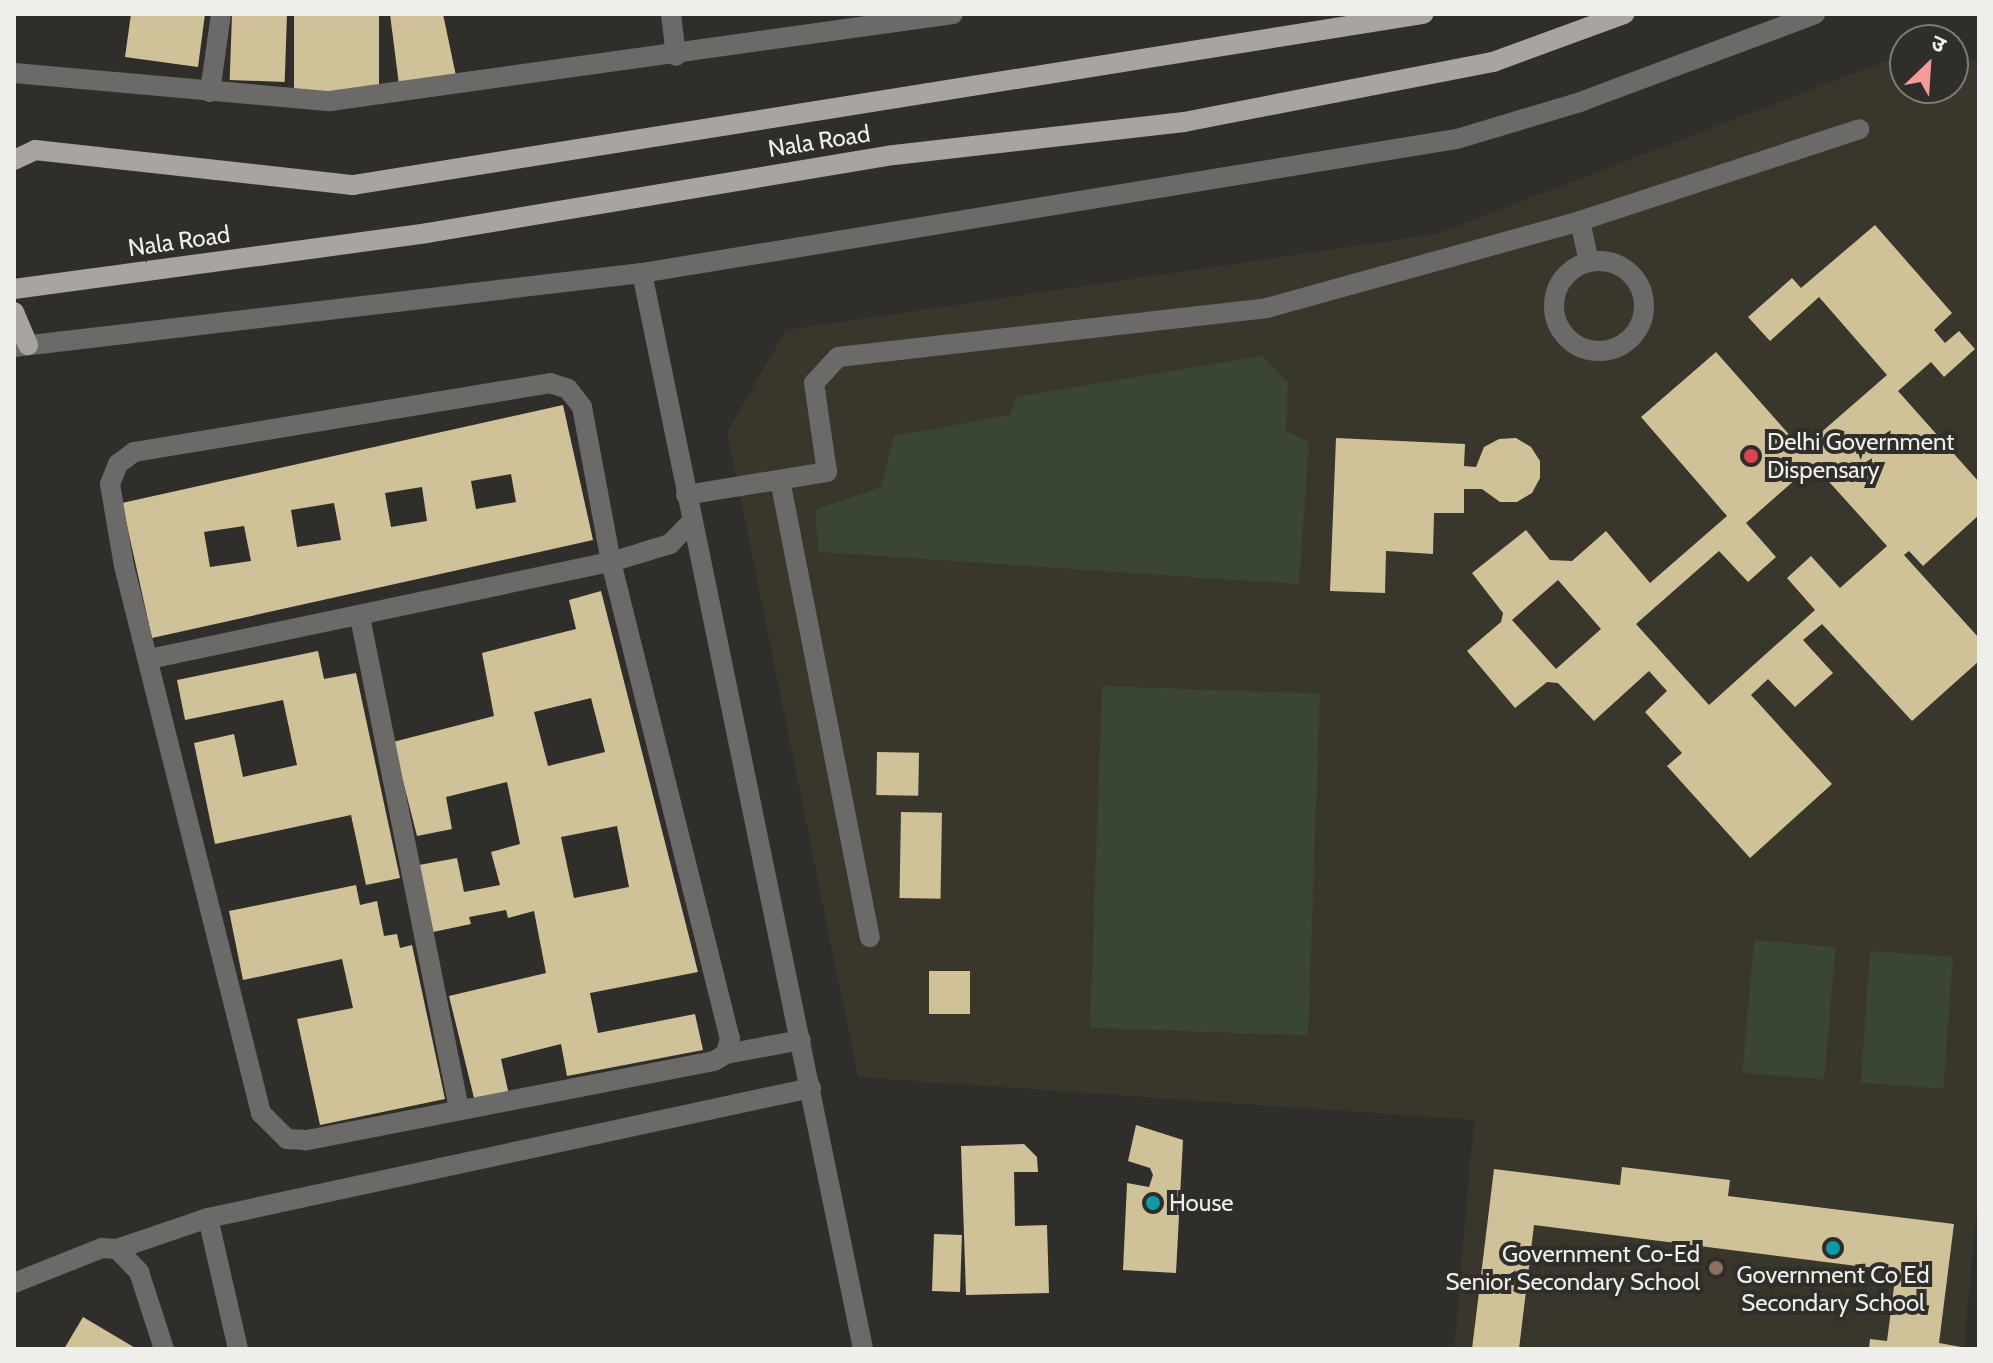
<!DOCTYPE html>
<html>
<head>
<meta charset="utf-8">
<style>
	body { margin:0 }
	#map { position:relative; width:1993px; height:1363px; overflow:hidden; background:#302e2a; font-family:Cabin,"Noto Sans Devanagari",sans-serif }
	div>[style] { position:absolute }
	.built>* { inset:0; background:#39362b }
	.green>* { inset:0; background:#3a4633; transform-origin:0 0 }
	.building>* { inset:0; background:#cfc299; transform-origin:0 0 }
	.minor>* { height:20px; margin:-10px; padding:0 10px; transform-origin:10px; border-radius:10px; background:#6c6a68 }
	.minor>.ring { margin:-10px; padding:0; box-sizing:content-box; background:none; border:20px solid #6c6a68; border-radius:50% }
	.major>* { height:20px; margin:-10px; padding:0 10px; transform-origin:10px; border-radius:10px; background:#a8a4a0 }
	.dots>* { width:22px; height:22px; translate:-50% -50%; box-sizing:border-box; border:4px solid #302e2a; border-radius:50% }
	span { translate:-50% -50%; white-space:nowrap; text-align:center; line-height:1.15; -webkit-text-stroke:8px #302e2a; paint-order:stroke }
	.street-label { font-size:24px; color:#efeeeb }
	.poi-label { font-size:24px; color:#efeeeb }
	.left { translate:0 -50%; text-align:left }
	.right { translate:-100% -50%; text-align:right }
	.frame { position:absolute; inset:0; border:16px solid #efeeeb; pointer-events:none }
	.north { position:absolute; left:1889px; top:24px; width:80px; height:80px; box-sizing:border-box; background:#302e2a; border:2px solid #7c7b77; border-radius:50%; rotate:25deg; font-size:22px; font-weight:700; line-height:32px; text-align:center; color:#efeeeb }
	.north::after { content:''; display:block; margin:auto; width:28px; height:36px; background:#f59b9a; clip-path:polygon(50% 0,100% 100%,50% 72%,0 100%) }
</style>
</head>
<body>
<div id="map">
	<div class="built">
		<div style="clip-path:polygon(1899px 56px,1905px 57px,1905px 88px,1953px 88px,1953px 60px,1979px 61px,1979px 1187px,1964px 1349px,1454px 1349px,1474px 1120px,858px 1077px,727px 432px,786px 330px,1436px 234px)"></div>
	</div>
	<div class="green">
		<div style="clip-path:polygon(1262px 356px,1288px 383px,1286px 431px,1309px 442px,1299px 584px,819px 552px,815px 510px,881px 487px,894px 436px,1010px 415px,1016px 397px)"></div>
		<div style="left:1102px;top:686px;width:218px;height:342px;rotate:2deg"></div>
		<div style="left:1754px;top:940px;width:82px;height:133px;rotate:5deg"></div>
		<div style="left:1870px;top:951px;width:83px;height:132px;rotate:4deg"></div>
	</div>
	<div class="building">
		<div style="clip-path:polygon(131px 14px,205px 14px,198px 67px,125px 57px)"></div>
		<div style="left:232px;top:14px;width:55px;height:66px;rotate:2deg"></div>
		<div style="left:294px;top:14px;width:85px;height:79px"></div>
		<div style="clip-path:polygon(390px 14px,443px 14px,456px 76px,399px 85px)"></div>
		<div style="clip-path:polygon(evenodd,1875px 225px,1952px 313px,1934px 330px,1945px 343px,1959px 331px,1975px 349px,1944px 377px,1931px 362px,1898px 391px,1979px 482px,1979px 515px,1923px 566px,1909px 551px,1904px 555px,1979px 638px,1979px 661px,1912px 721px,1822px 624px,1803px 640px,1833px 673px,1795px 707px,1768px 679px,1751px 695px,1832px 784px,1750px 858px,1667px 766px,1682px 753px,1645px 712px,1667px 691px,1649px 671px,1594px 721px,1558px 683px,1547px 682px,1515px 708px,1467px 651px,1501px 622px,1503px 613px,1472px 573px,1526px 530px,1550px 560px,1572px 561px,1606px 531px,1650px 583px,1727px 516px,1641px 417px,1716px 352px,1802px 449px,1887px 375px,1819px 297px,1770px 341px,1748px 317px,1792px 278px,1801px 288px,1875px 225px,1813px 464px,1887px 546px,1840px 588px,1811px 556px,1787px 578px,1815px 610px,1709px 705px,1636px 624px,1719px 551px,1748px 582px,1776px 557px,1746px 523px,1813px 464px,1875px 225px,1558px 580px,1601px 629px,1556px 669px,1512px 620px,1558px 580px)"></div>
		<div style="clip-path:polygon(evenodd,563px 405px,593px 540px,152px 638px,122px 503px,563px 405px,511px 474px,516px 502px,476px 509px,471px 481px,511px 474px,563px 405px,422px 487px,427px 521px,391px 527px,385px 493px,422px 487px,563px 405px,334px 503px,341px 540px,297px 547px,291px 510px,334px 503px,563px 405px,244px 526px,251px 561px,210px 567px,204px 532px,244px 526px)"></div>
		<div style="clip-path:polygon(1336px 438px,1465px 444px,1464px 466px,1476px 467px,1484px 447px,1499px 439px,1516px 438px,1531px 447px,1540px 461px,1540px 478px,1532px 493px,1517px 502px,1500px 502px,1482px 489px,1464px 489px,1464px 513px,1434px 513px,1433px 554px,1386px 551px,1385px 593px,1330px 591px)"></div>
		<div style="clip-path:polygon(evenodd,601px 591px,698px 972px,590px 993px,598px 1033px,695px 1014px,703px 1050px,567px 1076px,561px 1044px,501px 1059px,509px 1095px,475px 1102px,449px 996px,546px 973px,534px 911px,508px 918px,506px 910px,469px 917px,471px 924px,433px 932px,419px 865px,457px 858px,464px 892px,500px 885px,491px 852px,520px 844px,507px 782px,446px 797px,452px 829px,417px 836px,393px 742px,494px 716px,482px 653px,576px 629px,569px 600px,601px 591px,591px 698px,605px 752px,548px 766px,534px 712px,591px 698px,601px 591px,617px 826px,629px 887px,574px 898px,561px 837px,617px 826px)"></div>
		<div style="clip-path:polygon(318px 651px,324px 679px,356px 673px,400px 878px,366px 885px,351px 815px,215px 844px,194px 743px,234px 734px,243px 777px,297px 765px,283px 700px,185px 720px,177px 680px)"></div>
		<div style="left:877px;top:752px;width:42px;height:43px;rotate:1deg"></div>
		<div style="left:901px;top:812px;width:41px;height:86px;rotate:1deg"></div>
		<div style="clip-path:polygon(356px 885px,360px 905px,377px 901px,384px 936px,397px 934px,400px 948px,412px 945px,445px 1099px,320px 1125px,297px 1019px,353px 1008px,342px 959px,243px 980px,229px 911px)"></div>
		<div style="left:929px;top:971px;width:41px;height:43px"></div>
		<div style="clip-path:polygon(1136px 1125px,1183px 1140px,1176px 1273px,1123px 1270px,1127px 1183px,1149px 1187px,1153px 1175px,1150px 1168px,1128px 1161px)"></div>
		<div style="clip-path:polygon(1024px 1144px,1037px 1157px,1038px 1172px,1014px 1172px,1015px 1226px,1047px 1225px,1049px 1293px,966px 1295px,961px 1146px)"></div>
		<div style="clip-path:polygon(1622px 1167px,1730px 1180px,1728px 1196px,1954px 1224px,1939px 1343px,1972px 1349px,1869px 1349px,1870px 1339px,1887px 1341px,1896px 1271px,1534px 1225px,1519px 1349px,1472px 1349px,1494px 1169px,1620px 1185px)"></div>
		<div style="left:934px;top:1234px;width:28px;height:57px;rotate:2deg"></div>
		<div style="clip-path:polygon(83px 1317px,137px 1349px,64px 1349px)"></div>
	</div>
	<div class="minor">
		<div style="left:671px;top:14px;width:42px;rotate:83.2deg"></div>
		<div style="left:14px;top:73px;width:317px;rotate:5.1deg"></div>
		<div style="left:330px;top:101px;width:629px;rotate:-7.95deg"></div>
		<div style="left:210px;top:92px;width:79px;rotate:-82deg"></div>
		<div style="left:1580px;top:221px;width:42px;rotate:77.6deg"></div>
		<div class="ring" style="left:1554px;top:261px;width:70px;height:70px"></div>
		<div style="left:642px;top:273px;width:1098px;rotate:78.39deg"></div>
		<div style="left:14px;top:347px;width:632px;rotate:-6.72deg"></div>
		<div style="left:642px;top:273px;width:826px;rotate:-9.34deg"></div>
		<div style="left:1457px;top:139px;width:128px;rotate:-16.7deg"></div>
		<div style="left:1580px;top:102px;width:251px;rotate:-20.5deg"></div>
		<div style="left:550px;top:383px;width:19px;rotate:18deg"></div>
		<div style="left:568px;top:389px;width:23px;rotate:52deg"></div>
		<div style="left:582px;top:407px;width:158px;rotate:79.4deg"></div>
		<div style="left:611px;top:562px;width:491px;rotate:76deg"></div>
		<div style="left:730px;top:1038px;width:16px;rotate:104deg"></div>
		<div style="left:726px;top:1054px;width:14px;rotate:150deg"></div>
		<div style="left:714px;top:1061px;width:416px;rotate:169deg"></div>
		<div style="left:306px;top:1140px;width:19px;rotate:-177deg"></div>
		<div style="left:287px;top:1139px;width:37px;rotate:-135deg"></div>
		<div style="left:261px;top:1113px;width:564px;rotate:-104.06deg"></div>
		<div style="left:124px;top:566px;width:83px;rotate:-99.7deg"></div>
		<div style="left:110px;top:484px;width:22px;rotate:-68deg"></div>
		<div style="left:118px;top:464px;width:20px;rotate:-37deg"></div>
		<div style="left:134px;top:452px;width:422px;rotate:-9.4deg"></div>
		<div style="left:780px;top:480px;width:466px;rotate:78.9deg"></div>
		<div style="left:686px;top:495px;width:143px;rotate:-9.3deg"></div>
		<div style="left:827px;top:472px;width:90px;rotate:-98.3deg"></div>
		<div style="left:814px;top:383px;width:35px;rotate:-47deg"></div>
		<div style="left:838px;top:357px;width:432px;rotate:-6.5deg"></div>
		<div style="left:1267px;top:308px;width:325px;rotate:-15.5deg"></div>
		<div style="left:1580px;top:221px;width:294px;rotate:-18.2deg"></div>
		<div style="left:360px;top:617px;width:502px;rotate:78.62deg"></div>
		<div style="left:149px;top:659px;width:472px;rotate:-11.9deg"></div>
		<div style="left:611px;top:562px;width:62px;rotate:-17deg"></div>
		<div style="left:670px;top:544px;width:30px;rotate:-46deg"></div>
		<div style="left:726px;top:1054px;width:76px;rotate:-10.6deg"></div>
		<div style="left:117px;top:1249px;width:96px;rotate:-18.8deg"></div>
		<div style="left:14px;top:1283px;width:95px;rotate:-21.7deg"></div>
		<div style="left:102px;top:1248px;width:15px;rotate:4deg"></div>
		<div style="left:117px;top:1249px;width:32px;rotate:46deg"></div>
		<div style="left:139px;top:1272px;width:81px;rotate:72deg"></div>
		<div style="left:238px;top:1349px;width:134px;rotate:-102.9deg"></div>
		<div style="left:208px;top:1218px;width:617px;rotate:-12.17deg"></div>
	</div>
	<div class="major">
		<div style="left:14px;top:160px;width:23px;rotate:-25deg"></div>
		<div style="left:35px;top:150px;width:320px;rotate:6.3deg"></div>
		<div style="left:353px;top:185px;width:1084px;rotate:-9.08deg"></div>
		<div style="left:14px;top:289px;width:417px;rotate:-7.7deg"></div>
		<div style="left:427px;top:233px;width:473px;rotate:-9.5deg"></div>
		<div style="left:894px;top:155px;width:292px;rotate:-6.5deg"></div>
		<div style="left:1184px;top:122px;width:315px;rotate:-11deg"></div>
		<div style="left:1493px;top:62px;width:140px;rotate:-20.1deg"></div>
		<div style="left:14px;top:312px;width:36px;rotate:67deg"></div>
	</div>
	<div class="dots">
		<div style="left:1751px;top:456px;background:#e0444e"></div>
		<div style="left:1153px;top:1203px;background:#0f9aa8"></div>
		<div style="left:1833px;top:1248px;background:#0f9aa8"></div>
		<div style="left:1716px;top:1268px;background:#8d6e63"></div>
	</div>
	<div class="street-label">
		<span style="left:819px;top:141px;rotate:-9deg">Nala Road</span>
		<span style="left:179px;top:241px;rotate:-8deg">Nala Road</span>
	</div>
	<div class="poi-label">
		<span class="left" style="left:1767px;top:456px">Delhi Government<br>Dispensary</span>
		<span class="left" style="left:1169px;top:1203px">House</span>
		<span class="right" style="left:1700px;top:1268px">Government Co-Ed<br>Senior Secondary School</span>
		<span style="left:1833px;top:1289px">Government Co Ed<br>Secondary School</span>
	</div>
	<div class="frame"></div>
	<div class="north">उ</div>
</div>
</body>
</html>
